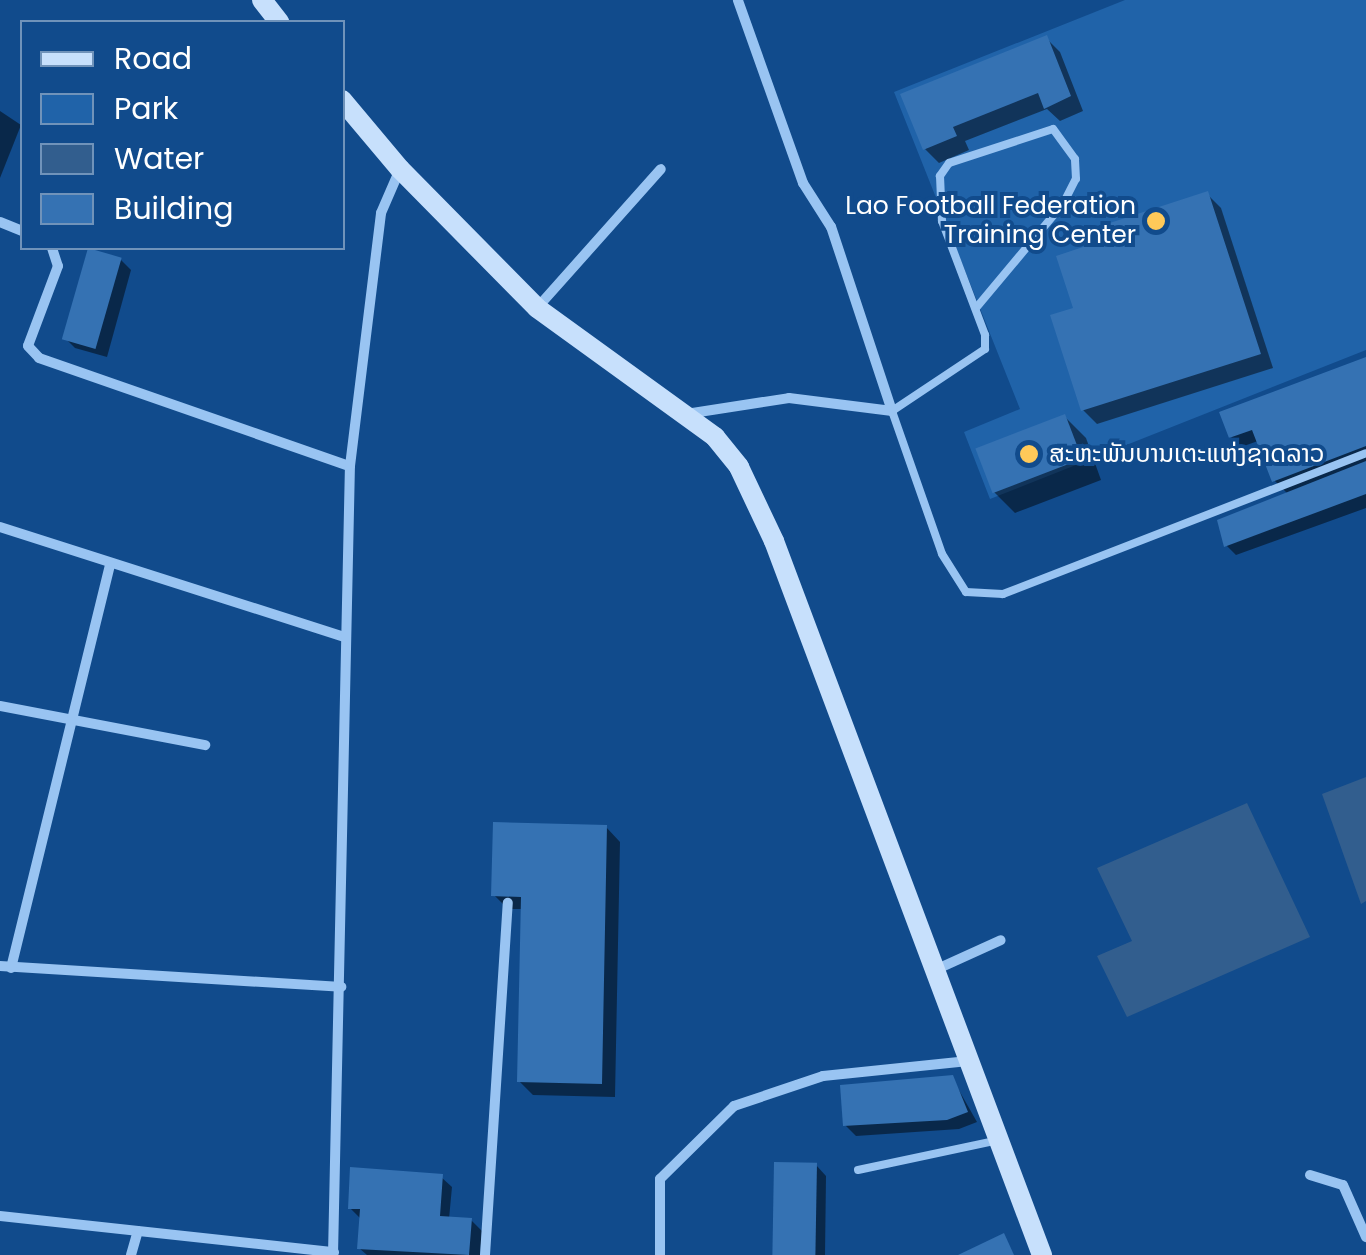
<!DOCTYPE html>
<html>
<head>
<meta charset="utf-8">
<style>
	body { margin:0 }
	#map { position:relative; width:1366px; height:1255px; overflow:hidden; background:#114b8c; font-family:Poppins,"Noto Sans Lao",sans-serif }
	div>[style] { position:absolute }
	.green>* { inset:0; background:#2063a9 }
	.water>* { inset:0; background:#325e8e }
	.shadow>* { inset:0; background:#0007 }
	.building>* { inset:0; background:#3572b3; transform-origin:0 0 }
	.lane>* { height:8px; margin:-4px; padding:0 4px; transform-origin:4px; border-radius:4px; background:#99c4f2 }
	.street>* { height:10px; margin:-5px; padding:0 5px; transform-origin:5px; border-radius:5px; background:#99c4f2 }
	.secondary>* { height:20px; margin:-10px; padding:0 10px; transform-origin:10px; border-radius:10px; background:#c7e0fc }
	.dots>* { width:28px; height:28px; translate:-50% -50%; box-sizing:border-box; border:5px solid #114b8c; border-radius:50% }
	span { translate:-50% -50%; white-space:nowrap; text-align:center; line-height:1.15; -webkit-text-stroke:8px #114b8c; paint-order:stroke }
	.poi-label { font-size:25px; color:#fff }
	.right { translate:-100% -50%; text-align:right }
	.left { translate:0 -50%; text-align:left }
	.legend { position:absolute; left:20px; top:20px; width:325px; height:230px; box-sizing:border-box; background:#114b8c; border:2px solid #7093ba; margin:0; padding:12px 18px; list-style:none; font-size:30px; color:#fff }
	.legend li { display:flex; align-items:center; gap:20px; height:50px }
	.legend b { width:50px; border:2px solid #7093ba }
</style>
</head>
<body>
<div id="map">
	<div class="green">
		<div style="clip-path:polygon(1125px 0,1366px 0,1366px 350px,990px 499px,964px 432px,1020px 409px,894px 92px)"></div>
	</div>
	<div class="water">
		<div style="clip-path:polygon(1366px 777px,1366px 901px,1361px 904px,1322px 794px)"></div>
		<div style="clip-path:polygon(1247px 803px,1310px 937px,1127px 1017px,1097px 956px,1132px 941px,1097px 868px)"></div>
	</div>
	<div class="shadow">
		<div style="clip-path:polygon(1046px 38px,1060px 52px,1083px 111px,1060px 121px,1047px 109px,965px 141px,969px 150px,939px 163px,925px 149px)"></div>
		<div style="clip-path:polygon(0 111px,21px 125px,0 178px)"></div>
		<div style="clip-path:polygon(1207px 194px,1221px 208px,1273px 368px,1097px 424px,1083px 410px,1076px 309px)"></div>
		<div style="clip-path:polygon(121px 260px,131px 270px,107px 357px,75px 348px,65px 338px)"></div>
		<div style="clip-path:polygon(1366px 359px,1366px 508px,1236px 555px,1226px 545px,1287px 493px,1274px 480px,1258px 441px,1241px 447px,1231px 437px)"></div>
		<div style="clip-path:polygon(1065px 417px,1086px 438px,1101px 480px,1015px 513px,994px 492px)"></div>
		<div style="clip-path:polygon(606px 827px,620px 842px,615px 1097px,533px 1095px,519px 1081px,523px 909px,508px 909px,494px 895px)"></div>
		<div style="clip-path:polygon(952px 1078px,977px 1122px,959px 1129px,856px 1136px,845px 1125px)"></div>
		<div style="clip-path:polygon(816px 1165px,826px 1176px,825px 1255px,775px 1255px)"></div>
		<div style="clip-path:polygon(441px 1177px,452px 1187px,449px 1219px,471px 1220px,482px 1231px,480px 1255px,367px 1255px,359px 1248px,361px 1219px,350px 1208px)"></div>
	</div>
	<div class="building">
		<div style="clip-path:polygon(1047px 35px,1071px 96px,1044px 109px,1038px 93px,953px 127px,957px 136px,923px 150px,900px 94px)"></div>
		<div style="clip-path:polygon(1208px 191px,1261px 354px,1081px 411px,1050px 315px,1073px 308px,1056px 256px,1086px 246px,1082px 232px)"></div>
		<div style="left:88px;top:248px;width:35px;height:95px;rotate:16deg"></div>
		<div style="clip-path:polygon(1366px 357px,1366px 446px,1272px 482px,1252px 430px,1229px 438px,1219px 412px)"></div>
		<div style="left:1065px;top:414px;width:48px;height:96px;rotate:69deg"></div>
		<div style="clip-path:polygon(1366px 461px,1366px 494px,1224px 547px,1217px 520px)"></div>
		<div style="clip-path:polygon(493px 822px,607px 825px,602px 1084px,517px 1082px,521px 897px,491px 896px)"></div>
		<div style="clip-path:polygon(953px 1075px,968px 1112px,947px 1120px,843px 1126px,840px 1085px)"></div>
		<div style="left:774px;top:1162px;width:43px;height:93px;rotate:1deg"></div>
		<div style="clip-path:polygon(350px 1167px,443px 1174px,440px 1216px,472px 1218px,469px 1255px,357px 1249px,360px 1209px,348px 1209px)"></div>
		<div style="clip-path:polygon(1004px 1233px,1014px 1255px,958px 1255px)"></div>
	</div>
	<div class="lane">
		<div style="left:976px;top:308px;width:136px;rotate:-50.1deg"></div>
		<div style="left:1063px;top:204px;width:28px;rotate:-63deg"></div>
		<div style="left:1076px;top:179px;width:20px;rotate:-93deg"></div>
		<div style="left:1075px;top:159px;width:37px;rotate:-126deg"></div>
		<div style="left:1053px;top:129px;width:109px;rotate:161.9deg"></div>
		<div style="left:949px;top:163px;width:16px;rotate:125deg"></div>
		<div style="left:940px;top:176px;width:45px;rotate:87.5deg"></div>
		<div style="left:942px;top:221px;width:122px;rotate:69.3deg"></div>
		<div style="left:985px;top:335px;width:14px;rotate:90deg"></div>
		<div style="left:985px;top:349px;width:112px;rotate:146.3deg"></div>
		<div style="left:892px;top:411px;width:151px;rotate:70.7deg"></div>
		<div style="left:942px;top:554px;width:45px;rotate:57.7deg"></div>
		<div style="left:966px;top:592px;width:37px;rotate:3deg"></div>
		<div style="left:1003px;top:594px;width:389px;rotate:-21.2deg"></div>
		<div style="left:858px;top:1170px;width:140px;rotate:-12deg"></div>
	</div>
	<div class="street">
		<div style="left:0;top:222px;width:24px;rotate:22deg"></div>
		<div style="left:52px;top:248px;width:19px;rotate:72deg"></div>
		<div style="left:58px;top:266px;width:85px;rotate:110.6deg"></div>
		<div style="left:28px;top:346px;width:16px;rotate:47deg"></div>
		<div style="left:39px;top:358px;width:329px;rotate:19.2deg"></div>
		<div style="left:537px;top:308px;width:186px;rotate:-48.3deg"></div>
		<div style="left:686px;top:414px;width:104px;rotate:-8.8deg"></div>
		<div style="left:789px;top:398px;width:104px;rotate:7.2deg"></div>
		<div style="left:892px;top:411px;width:194px;rotate:-108.3deg"></div>
		<div style="left:831px;top:227px;width:52px;rotate:-122.5deg"></div>
		<div style="left:803px;top:183px;width:194px;rotate:-109.6deg"></div>
		<div style="left:0;top:527px;width:359px;rotate:17.7deg"></div>
		<div style="left:0;top:706px;width:209px;rotate:10.8deg"></div>
		<div style="left:0;top:966px;width:342px;rotate:3.5deg"></div>
		<div style="left:11px;top:968px;width:415px;rotate:-76.2deg"></div>
		<div style="left:935px;top:970px;width:72px;rotate:-24.4deg"></div>
		<div style="left:1310px;top:1175px;width:34px;rotate:17deg"></div>
		<div style="left:1343px;top:1185px;width:57px;rotate:66.1deg"></div>
		<div style="left:0;top:1216px;width:336px;rotate:6.2deg"></div>
		<div style="left:131px;top:1255px;width:25px;rotate:-74deg"></div>
		<div style="left:333px;top:1255px;width:789px;rotate:-88.77deg"></div>
		<div style="left:350px;top:466px;width:255px;rotate:-83deg"></div>
		<div style="left:381px;top:213px;width:48px;rotate:-66.6deg"></div>
		<div style="left:485px;top:1255px;width:353px;rotate:-86.3deg"></div>
		<div style="left:660px;top:1255px;width:76px;rotate:-90deg"></div>
		<div style="left:660px;top:1179px;width:104px;rotate:-44.6deg"></div>
		<div style="left:734px;top:1106px;width:94px;rotate:-18.6deg"></div>
		<div style="left:823px;top:1076px;width:146px;rotate:-5.9deg"></div>
	</div>
	<div class="secondary">
		<div style="left:262px;top:0;width:28px;rotate:52deg"></div>
		<div style="left:342px;top:100px;width:90px;rotate:50deg"></div>
		<div style="left:400px;top:169px;width:195px;rotate:45.4deg"></div>
		<div style="left:537px;top:308px;width:220px;rotate:35.9deg"></div>
		<div style="left:715px;top:437px;width:38px;rotate:51deg"></div>
		<div style="left:739px;top:467px;width:82px;rotate:64.7deg"></div>
		<div style="left:774px;top:541px;width:763px;rotate:69.43deg"></div>
	</div>
	<div class="dots">
		<div style="left:1156px;top:221px;background:#ffc959"></div>
		<div style="left:1029px;top:454px;background:#ffc959"></div>
	</div>
	<div class="poi-label">
		<span class="right" style="left:1136px;top:221px">Lao Football Federation<br>Training Center</span>
		<span class="left" style="left:1049px;top:454px">ສະຫະພັນບານເຕະແຫ່ງຊາດລາວ</span>
	</div>
	<ul class="legend">
	<li><b style="height:12px;background:#c7e0fc"></b>Road</li>
	<li><b style="height:28px;background:#2063a9"></b>Park</li>
	<li><b style="height:28px;background:#325e8e"></b>Water</li>
	<li><b style="height:28px;background:#3572b3"></b>Building</li>
	</ul>
</div>
</body>
</html>
